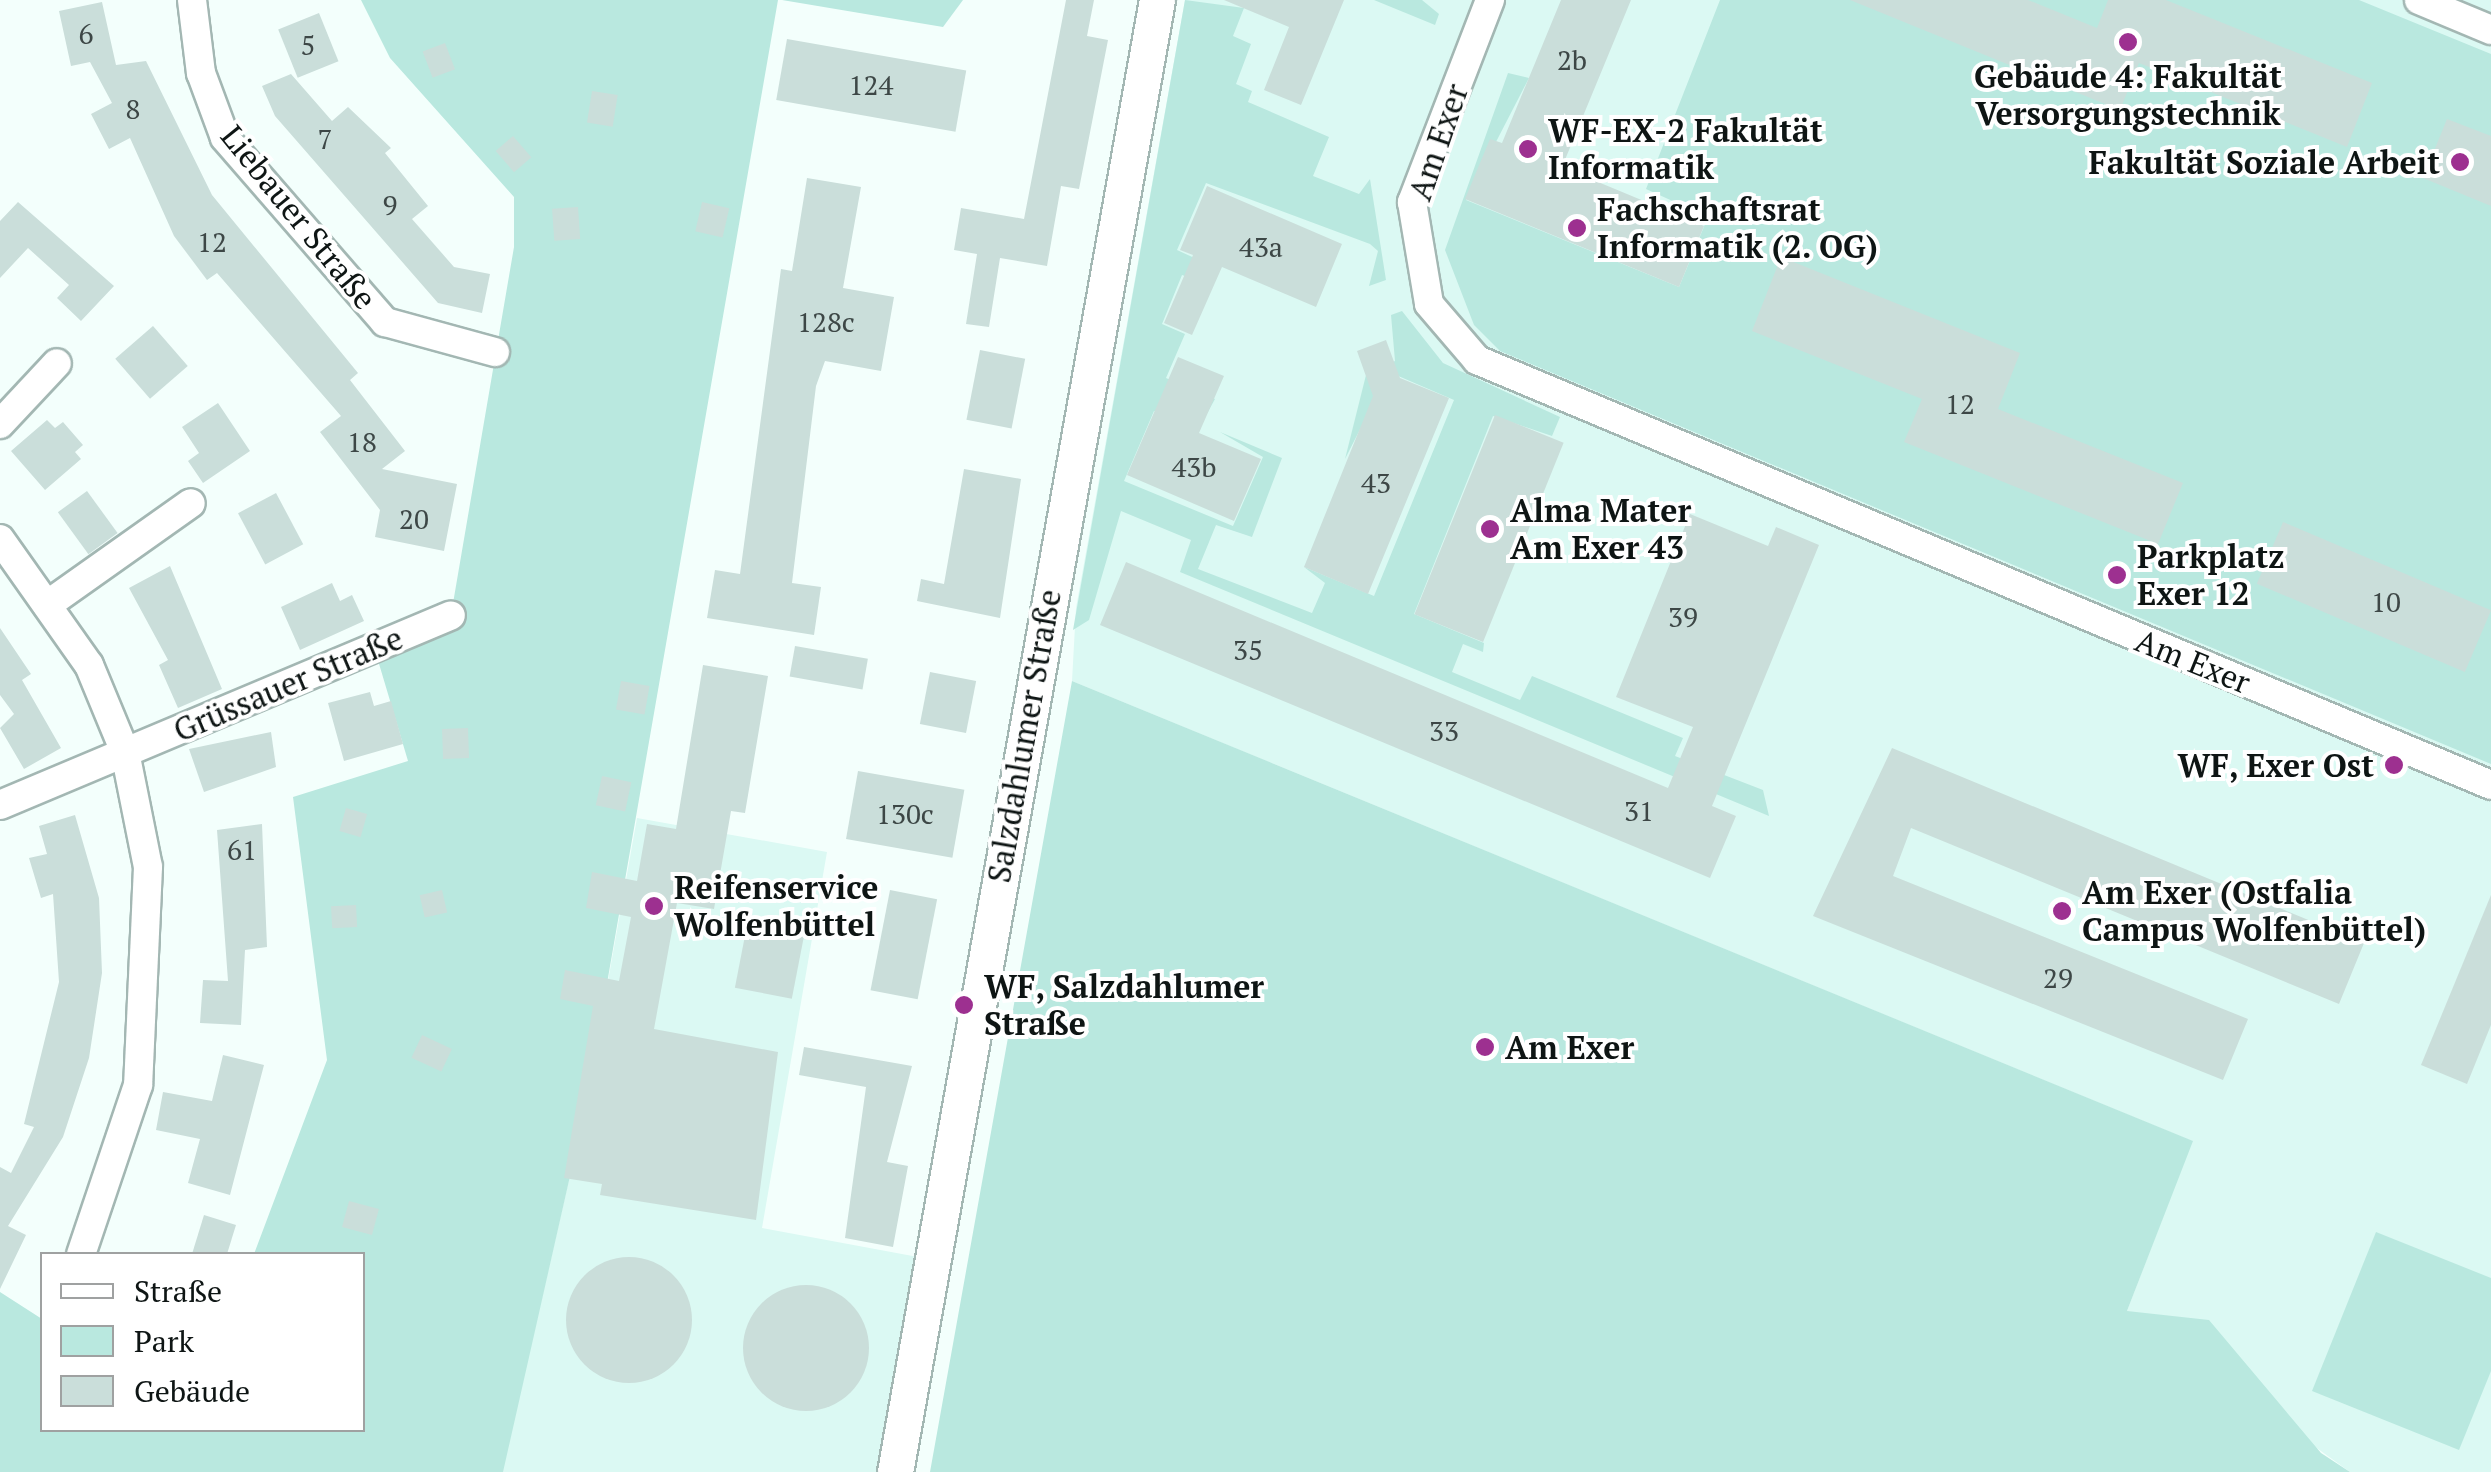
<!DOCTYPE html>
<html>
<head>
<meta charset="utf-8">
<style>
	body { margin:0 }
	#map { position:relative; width:2491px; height:1472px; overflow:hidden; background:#f3fffc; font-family:"PT Serif",serif }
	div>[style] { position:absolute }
	.built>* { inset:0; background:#dbf9f3 }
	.green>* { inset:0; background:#b9e8df }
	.building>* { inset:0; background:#cadeda; transform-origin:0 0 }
	.round { border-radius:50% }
	.roads { filter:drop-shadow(2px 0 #a3b7b3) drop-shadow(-2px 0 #a3b7b3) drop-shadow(0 2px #a3b7b3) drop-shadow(0 -2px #a3b7b3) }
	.minor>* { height:28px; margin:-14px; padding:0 14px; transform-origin:14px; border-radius:14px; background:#fff }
	.tertiary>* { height:35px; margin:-17.5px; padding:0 17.5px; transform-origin:17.5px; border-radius:17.5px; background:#fff }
	.dots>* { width:28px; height:28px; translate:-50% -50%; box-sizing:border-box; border:5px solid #fff; border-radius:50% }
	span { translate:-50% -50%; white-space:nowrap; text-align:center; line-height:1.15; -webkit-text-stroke:8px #fff; paint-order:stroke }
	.number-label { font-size:28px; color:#3d4746 }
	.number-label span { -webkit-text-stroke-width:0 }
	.poi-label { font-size:32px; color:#0e1514; font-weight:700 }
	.left { translate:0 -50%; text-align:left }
	.right { translate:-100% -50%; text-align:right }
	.street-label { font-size:32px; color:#0e1514 }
	.legend { position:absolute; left:40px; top:1252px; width:325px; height:180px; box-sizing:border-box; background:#fff; border:2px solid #9fa1a1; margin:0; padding:12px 18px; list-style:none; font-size:30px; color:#0e1514 }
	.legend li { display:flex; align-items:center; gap:20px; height:50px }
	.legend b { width:50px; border:2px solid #9fa1a1 }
</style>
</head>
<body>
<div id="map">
	<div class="built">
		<div style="clip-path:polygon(1185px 0,2491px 0,2491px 1472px,2350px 1472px,2127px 1311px,2192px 1141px,1072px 681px,1076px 608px)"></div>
		<div style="clip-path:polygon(637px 818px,827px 852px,762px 1228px,918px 1257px,880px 1472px,502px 1472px,585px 1110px)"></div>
	</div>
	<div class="green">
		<div style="clip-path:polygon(361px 0,778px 0,585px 1110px,503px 1472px,0 1472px,0 1292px,42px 1319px,42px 1430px,362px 1430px,362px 1254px,254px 1254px,327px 1060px,293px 797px,408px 761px,374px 647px,451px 615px,514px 247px,514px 197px,390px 58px)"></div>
		<div style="clip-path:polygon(782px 0,963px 0,943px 27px)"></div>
		<div style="clip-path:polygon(1185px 0,1244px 8px,1233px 36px,1251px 44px,1236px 84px,1252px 91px,1248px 102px,1329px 137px,1313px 176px,1359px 194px,1370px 179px,1386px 280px,1369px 286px,1378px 251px,1370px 244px,1206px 183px,1177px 250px,1212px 266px,1205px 283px,1182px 275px,1162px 324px,1185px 334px,1166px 378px,1215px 399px,1199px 428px,1154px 411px,1124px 481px,1233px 526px,1263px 457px,1220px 432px,1282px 458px,1252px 537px,1216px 525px,1198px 569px,1312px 613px,1325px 583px,1304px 567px,1374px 596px,1454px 400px,1389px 372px,1345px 459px,1366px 375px,1395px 361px,1391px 315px,1402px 311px,1443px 363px,1560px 417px,1552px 436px,1493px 416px,1414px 614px,1484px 643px,1483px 652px,1463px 644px,1452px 672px,1520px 700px,1532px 676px,1683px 738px,1675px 756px,1763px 790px,1769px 816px,1180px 572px,1191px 540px,1121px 511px,1089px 620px,1073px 630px)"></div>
		<div style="clip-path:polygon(1374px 0,1422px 0,1439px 14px,1435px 25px)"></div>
		<div style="clip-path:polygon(1720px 0,2359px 0,2491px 54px,2491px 764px,1500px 351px,1474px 325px,1445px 250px,1508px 73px,1529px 78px,1466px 200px,1679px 287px,1708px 217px,1646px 189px)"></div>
		<div style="clip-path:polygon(1072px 681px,2193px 1141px,2127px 1311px,2209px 1320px,2321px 1453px,2350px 1472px,930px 1472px)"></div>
		<div style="clip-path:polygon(2376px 1232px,2491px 1278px,2491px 1371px,2459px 1450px,2312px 1391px)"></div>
	</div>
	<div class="building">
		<div style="clip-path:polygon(1066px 0,1094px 0,1087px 36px,1108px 40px,1079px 189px,1061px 186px,1047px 266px,1000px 258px,989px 327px,966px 324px,977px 254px,954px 250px,961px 208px,1024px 219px)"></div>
		<div style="clip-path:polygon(1224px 0,1344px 0,1301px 105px,1264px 90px,1289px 27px)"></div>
		<div style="clip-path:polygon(1561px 0,1631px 0,1562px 167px,1704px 226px,1679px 287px,1465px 199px,1490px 139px,1502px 143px)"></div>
		<div style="clip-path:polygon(1850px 0,2028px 0,2097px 28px,2108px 0,2166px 0,2372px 83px,2347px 147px,2139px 63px,2120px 110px)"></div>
		<div style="clip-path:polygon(102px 2px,116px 65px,146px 61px,212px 195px,358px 373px,350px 380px,405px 451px,382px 469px,457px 484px,444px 551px,375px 537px,380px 510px,320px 432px,341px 416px,217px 273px,207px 280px,174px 236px,130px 138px,109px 149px,91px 114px,112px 103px,90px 62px,71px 66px,59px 11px)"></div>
		<div style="left:319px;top:13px;width:52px;height:44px;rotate:68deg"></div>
		<div style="left:787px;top:39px;width:182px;height:62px;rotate:10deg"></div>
		<div style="left:445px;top:43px;width:28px;height:24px;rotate:69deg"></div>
		<div style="clip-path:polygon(291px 74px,332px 121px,348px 107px,391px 148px,385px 153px,428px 206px,412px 219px,454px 267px,490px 274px,482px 313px,438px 303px,275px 116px,262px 86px)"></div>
		<div style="left:592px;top:91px;width:26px;height:32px;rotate:9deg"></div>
		<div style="clip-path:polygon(2447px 119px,2491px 136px,2491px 206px,2423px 178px)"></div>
		<div style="left:513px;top:136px;width:28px;height:23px;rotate:49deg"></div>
		<div style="clip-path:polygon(807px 178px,861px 187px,843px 288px,894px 297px,881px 371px,825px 361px,816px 386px,792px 583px,821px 587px,814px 635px,707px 618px,715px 570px,740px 574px,781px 269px,792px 271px)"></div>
		<div style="clip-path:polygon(1207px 186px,1342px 244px,1316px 307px,1222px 267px,1192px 335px,1164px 323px,1193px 255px,1180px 250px)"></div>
		<div style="clip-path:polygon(18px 202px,114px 286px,81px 321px,57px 298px,69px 285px,28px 248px,0 278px,0 221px)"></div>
		<div style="left:702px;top:202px;width:28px;height:30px;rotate:13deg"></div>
		<div style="left:578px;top:207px;width:32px;height:26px;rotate:86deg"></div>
		<div style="clip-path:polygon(1781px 257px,2020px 353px,1998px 409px,2183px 483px,2158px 544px,1904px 442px,1922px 399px,1752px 331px)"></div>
		<div style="left:153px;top:326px;width:53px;height:50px;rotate:49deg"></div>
		<div style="clip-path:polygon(1386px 340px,1400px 378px,1449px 398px,1368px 594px,1304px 567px,1373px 396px,1357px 351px)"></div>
		<div style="left:980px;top:350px;width:46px;height:71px;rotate:11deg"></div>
		<div style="clip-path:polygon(1178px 357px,1224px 376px,1199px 433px,1261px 459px,1234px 521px,1127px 475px)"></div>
		<div style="clip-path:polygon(218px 403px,250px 451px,203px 483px,188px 461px,199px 453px,182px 427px)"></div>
		<div style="left:1495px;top:415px;width:74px;height:215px;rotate:22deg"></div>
		<div style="clip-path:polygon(47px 420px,55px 428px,63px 422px,83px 445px,75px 452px,81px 459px,45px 490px,11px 451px)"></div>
		<div style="clip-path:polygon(964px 469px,1021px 479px,1000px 618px,917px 601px,921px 579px,944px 584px)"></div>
		<div style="left:87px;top:491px;width:52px;height:36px;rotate:54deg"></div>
		<div style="left:276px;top:493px;width:58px;height:43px;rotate:62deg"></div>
		<div style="clip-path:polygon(1690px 514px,1768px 546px,1776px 527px,1819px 545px,1712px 806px,1736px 816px,1710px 878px,1100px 625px,1126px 562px,1668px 788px,1693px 727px,1616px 697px)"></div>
		<div style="left:2283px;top:522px;width:226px;height:67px;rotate:23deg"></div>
		<div style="clip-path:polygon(170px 566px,222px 689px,178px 708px,159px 665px,168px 660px,129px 588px)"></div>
		<div style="clip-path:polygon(332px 583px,340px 601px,352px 595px,364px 621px,300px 650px,281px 607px)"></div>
		<div style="clip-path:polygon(0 628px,31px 674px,22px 680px,61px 748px,24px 769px,0 728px,14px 714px,0 695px)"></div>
		<div style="left:795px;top:646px;width:74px;height:31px;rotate:10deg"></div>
		<div style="clip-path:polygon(703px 665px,768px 676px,745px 813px,731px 811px,714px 909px,677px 903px,654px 1029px,778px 1052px,756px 1220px,600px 1195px,602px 1184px,564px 1178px,593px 1006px,560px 999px,565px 970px,619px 981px,631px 917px,586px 908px,592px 872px,637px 881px,647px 824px,676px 829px)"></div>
		<div style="left:930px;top:672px;width:47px;height:53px;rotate:11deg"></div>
		<div style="left:621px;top:681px;width:29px;height:29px;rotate:10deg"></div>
		<div style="clip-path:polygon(370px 692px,374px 706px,391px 701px,403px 744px,344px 761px,328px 703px)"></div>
		<div style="left:468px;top:728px;width:30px;height:26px;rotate:88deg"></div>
		<div style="clip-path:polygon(271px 732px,276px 767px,204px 792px,189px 749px)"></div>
		<div style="clip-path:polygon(1892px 748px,2364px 943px,2339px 1004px,1911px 828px,1893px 876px,2248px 1019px,2223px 1080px,1813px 916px)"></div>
		<div style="left:858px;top:771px;width:108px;height:69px;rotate:10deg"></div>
		<div style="left:602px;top:776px;width:30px;height:30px;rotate:12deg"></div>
		<div style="left:346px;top:808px;width:22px;height:24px;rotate:16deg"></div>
		<div style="clip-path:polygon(75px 815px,99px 898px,102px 973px,89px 1058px,63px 1137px,8px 1226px,26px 1235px,0 1289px,0 1167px,11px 1173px,34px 1127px,24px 1124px,59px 982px,53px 894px,41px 898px,29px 858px,47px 854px,39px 826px)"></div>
		<div style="clip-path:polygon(262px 824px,267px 947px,245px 950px,241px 1025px,200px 1023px,203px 980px,228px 981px,217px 830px)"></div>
		<div style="left:442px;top:890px;width:23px;height:23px;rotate:77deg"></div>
		<div style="left:890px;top:890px;width:48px;height:102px;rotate:11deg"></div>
		<div style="clip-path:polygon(2491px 895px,2491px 1025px,2467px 1084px,2421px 1065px)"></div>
		<div style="left:356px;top:905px;width:22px;height:25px;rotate:87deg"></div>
		<div style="left:749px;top:915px;width:58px;height:74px;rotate:11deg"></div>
		<div style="left:422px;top:1035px;width:33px;height:25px;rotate:25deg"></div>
		<div style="clip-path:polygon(804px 1047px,912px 1066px,887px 1162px,908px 1166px,893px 1247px,845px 1238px,866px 1087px,799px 1075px)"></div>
		<div style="clip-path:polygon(223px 1055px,264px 1065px,230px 1195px,188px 1183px,200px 1139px,156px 1130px,163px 1092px,212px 1101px)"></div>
		<div style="left:349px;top:1201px;width:31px;height:27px;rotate:15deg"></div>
		<div style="clip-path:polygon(204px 1215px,236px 1225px,227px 1254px,192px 1254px)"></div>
		<div class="round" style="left:566px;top:1257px;width:126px;height:126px"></div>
		<div class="round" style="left:743px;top:1285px;width:126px;height:126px"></div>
	</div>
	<div class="roads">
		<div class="minor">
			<div style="left:192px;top:0;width:74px;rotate:83deg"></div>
			<div style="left:201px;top:73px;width:69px;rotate:69.7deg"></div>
			<div style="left:225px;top:138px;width:244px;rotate:49deg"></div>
			<div style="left:385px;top:322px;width:114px;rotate:15.3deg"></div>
			<div style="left:1490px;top:0;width:217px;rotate:111.1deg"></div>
			<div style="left:1412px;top:202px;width:103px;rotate:80.5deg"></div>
			<div style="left:1429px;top:304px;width:74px;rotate:49.4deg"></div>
			<div style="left:1477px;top:360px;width:1099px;rotate:22.74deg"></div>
			<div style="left:2419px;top:0;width:78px;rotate:22.6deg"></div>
			<div style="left:0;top:424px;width:83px;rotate:-46.9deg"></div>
			<div style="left:0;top:539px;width:154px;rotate:54.8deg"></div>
			<div style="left:89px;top:665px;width:94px;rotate:67.5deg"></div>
			<div style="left:125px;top:752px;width:117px;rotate:78.7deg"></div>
			<div style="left:148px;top:867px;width:218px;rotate:92.6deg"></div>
			<div style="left:138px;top:1085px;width:178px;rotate:108.6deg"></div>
			<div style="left:47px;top:605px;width:176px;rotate:-35.3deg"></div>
			<div style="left:0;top:805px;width:489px;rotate:-22.8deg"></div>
		</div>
		<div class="tertiary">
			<div style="left:895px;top:1472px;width:1495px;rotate:-79.91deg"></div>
		</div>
	</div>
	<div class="dots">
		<div style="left:2128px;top:42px;background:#9d3090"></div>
		<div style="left:1528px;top:149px;background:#9d3090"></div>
		<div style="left:2460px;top:162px;background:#9d3090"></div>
		<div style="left:1577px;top:228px;background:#9d3090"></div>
		<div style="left:1490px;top:529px;background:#9d3090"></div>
		<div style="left:2117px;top:575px;background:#9d3090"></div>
		<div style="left:2394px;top:765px;background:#9d3090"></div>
		<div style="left:654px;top:906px;background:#9d3090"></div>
		<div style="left:2062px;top:911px;background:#9d3090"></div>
		<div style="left:964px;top:1005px;background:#9d3090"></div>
		<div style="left:1485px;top:1047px;background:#9d3090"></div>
	</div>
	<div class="number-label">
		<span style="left:86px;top:34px">6</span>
		<span style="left:308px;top:45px">5</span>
		<span style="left:1572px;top:60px">2b</span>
		<span style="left:871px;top:85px">124</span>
		<span style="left:133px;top:109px">8</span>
		<span style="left:325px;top:139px">7</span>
		<span style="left:390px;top:205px">9</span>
		<span style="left:212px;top:242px">12</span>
		<span style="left:1261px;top:247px">43a</span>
		<span style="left:826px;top:322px">128c</span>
		<span style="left:1960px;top:404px">12</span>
		<span style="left:362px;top:442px">18</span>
		<span style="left:1194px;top:467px">43b</span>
		<span style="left:1376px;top:483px">43</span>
		<span style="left:414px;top:519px">20</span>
		<span style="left:2386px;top:602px">10</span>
		<span style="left:1683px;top:617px">39</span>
		<span style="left:1248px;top:650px">35</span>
		<span style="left:1444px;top:731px">33</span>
		<span style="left:1639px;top:811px">31</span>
		<span style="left:905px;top:814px">130c</span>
		<span style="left:242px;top:850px">61</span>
		<span style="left:2058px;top:978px">29</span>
	</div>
	<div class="poi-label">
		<span style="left:2128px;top:95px">Gebäude 4: Fakultät<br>Versorgungstechnik</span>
		<span class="left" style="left:1548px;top:149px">WF-EX-2 Fakultät<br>Informatik</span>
		<span class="right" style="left:2440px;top:162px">Fakultät Soziale Arbeit</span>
		<span class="left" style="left:1597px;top:228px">Fachschaftsrat<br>Informatik (2. OG)</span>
		<span class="left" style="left:1510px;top:529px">Alma Mater<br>Am Exer 43</span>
		<span class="left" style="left:2137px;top:575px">Parkplatz<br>Exer 12</span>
		<span class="right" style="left:2374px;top:765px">WF, Exer Ost</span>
		<span class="left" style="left:674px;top:906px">Reifenservice<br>Wolfenbüttel</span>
		<span class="left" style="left:2082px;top:911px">Am Exer (Ostfalia<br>Campus Wolfenbüttel)</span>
		<span class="left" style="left:984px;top:1005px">WF, Salzdahlumer<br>Straße</span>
		<span class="left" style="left:1505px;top:1047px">Am Exer</span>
	</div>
	<div class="street-label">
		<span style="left:1438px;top:142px;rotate:-71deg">Am Exer</span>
		<span style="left:299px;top:217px;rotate:51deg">Liebauer Straße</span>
		<span style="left:2193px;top:661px;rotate:22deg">Am Exer</span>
		<span style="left:288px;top:684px;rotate:-23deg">Grüssauer Straße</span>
		<span style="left:1024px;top:736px;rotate:-80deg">Salzdahlumer Straße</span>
	</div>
	<ul class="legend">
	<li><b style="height:12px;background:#fff"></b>Straße</li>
	<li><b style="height:28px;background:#b9e8df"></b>Park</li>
	<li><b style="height:28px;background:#cadeda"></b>Gebäude</li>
	</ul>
</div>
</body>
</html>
